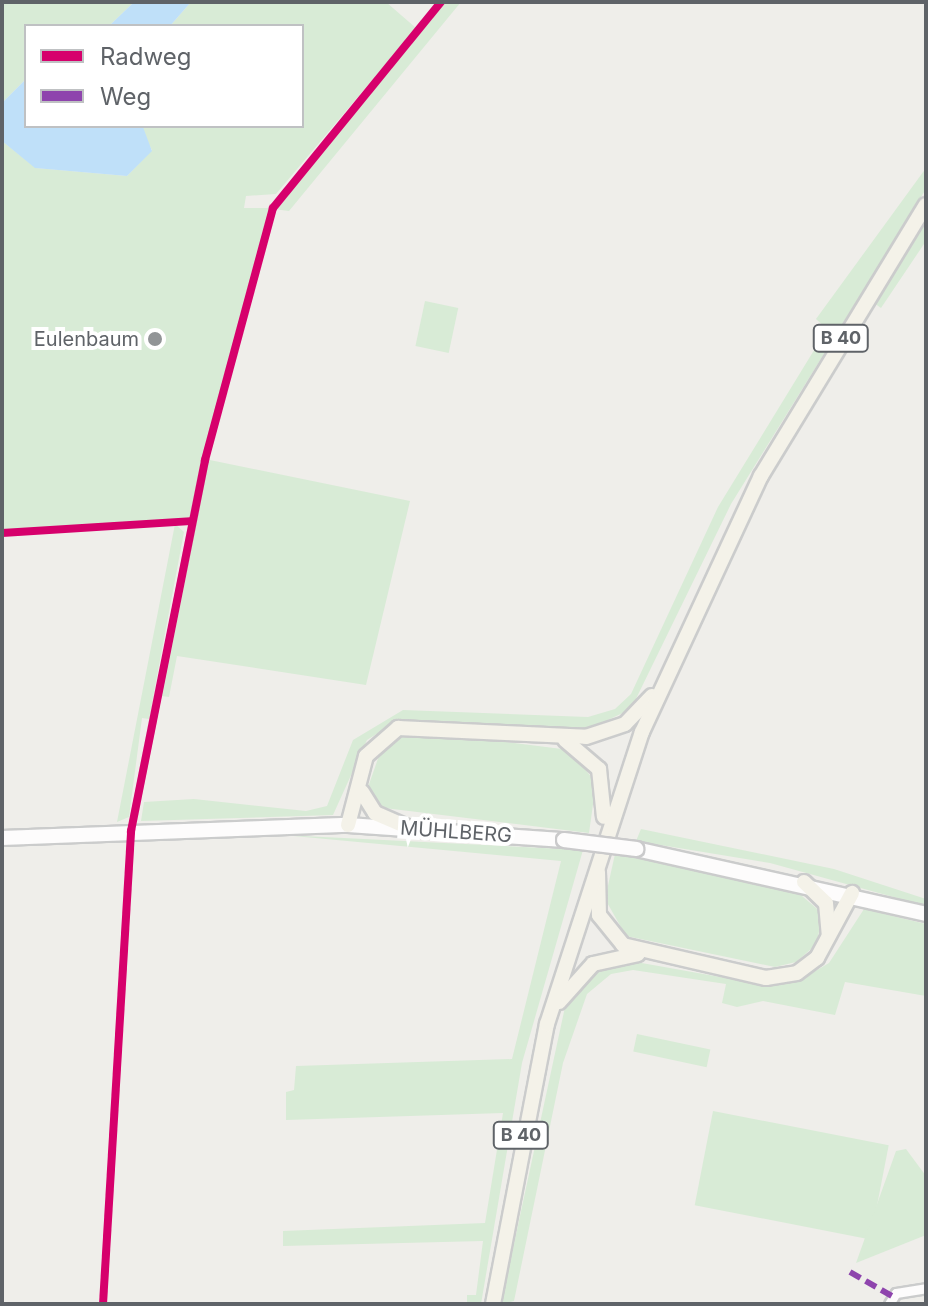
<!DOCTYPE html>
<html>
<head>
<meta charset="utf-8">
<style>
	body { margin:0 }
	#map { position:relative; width:928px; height:1306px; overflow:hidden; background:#efeeea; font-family:Inter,sans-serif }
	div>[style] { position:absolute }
	.green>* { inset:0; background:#d8ebd6; transform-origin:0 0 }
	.water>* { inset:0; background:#bfe0f9 }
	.roads { filter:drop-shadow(2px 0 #cbcccc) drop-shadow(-2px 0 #cbcccc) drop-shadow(0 2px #cbcccc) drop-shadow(0 -2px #cbcccc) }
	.minor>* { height:9px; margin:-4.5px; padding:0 4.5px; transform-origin:4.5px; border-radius:4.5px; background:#fdfcfc }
	.secondary>* { height:14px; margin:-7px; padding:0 7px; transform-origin:7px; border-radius:7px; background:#fdfcfc }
	.primary>* { height:14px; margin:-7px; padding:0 7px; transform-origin:7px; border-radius:7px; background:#f4f2e9 }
	.bridges { filter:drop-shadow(2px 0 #cacacb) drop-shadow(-2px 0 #cacacb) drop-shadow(0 2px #cacacb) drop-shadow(0 -2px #cacacb) }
	.secondary-bridge>* { height:14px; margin:-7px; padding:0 7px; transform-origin:7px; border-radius:7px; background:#fdfcfc }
	.quiet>* { height:6px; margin-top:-3px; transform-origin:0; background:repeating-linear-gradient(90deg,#8e44ad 0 12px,transparent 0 18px) }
	.cycleway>* { height:8px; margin:-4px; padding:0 4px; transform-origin:4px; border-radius:4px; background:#d6006c }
	.dots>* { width:22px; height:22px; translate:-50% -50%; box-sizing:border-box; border:4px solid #fff; border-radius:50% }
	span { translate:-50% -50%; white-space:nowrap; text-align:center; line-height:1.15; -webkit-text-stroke:8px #fff; paint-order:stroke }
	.shield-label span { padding:2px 6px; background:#fff; border:2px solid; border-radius:6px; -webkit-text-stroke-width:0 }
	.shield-label { font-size:18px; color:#5f6368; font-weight:700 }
	.poi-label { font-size:20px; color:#5f6368 }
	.right { translate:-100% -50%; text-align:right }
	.street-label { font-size:20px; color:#5f6368 }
	.frame { position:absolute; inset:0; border:4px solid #5f6368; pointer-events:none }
	.legend { position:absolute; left:24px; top:24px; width:280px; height:104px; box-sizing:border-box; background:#fff; border:2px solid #bfc1c3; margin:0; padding:10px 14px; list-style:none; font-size:24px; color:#5f6368 }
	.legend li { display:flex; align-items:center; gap:16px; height:40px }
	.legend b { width:40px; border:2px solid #bfc1c3 }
</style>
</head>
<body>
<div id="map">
	<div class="green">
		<div style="clip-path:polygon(2px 2px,134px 2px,109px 26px,26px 26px,26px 79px,2px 103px)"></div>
		<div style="clip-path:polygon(191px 2px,386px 2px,416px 28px,276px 194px,246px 196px,244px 208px,273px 208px,441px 2px,461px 2px,289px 211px,273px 209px,205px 459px,410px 501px,366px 685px,177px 656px,169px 697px,161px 696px,195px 522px,2px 533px,2px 141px,36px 168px,127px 176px,152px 150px,139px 126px,302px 126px,302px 26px,170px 26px)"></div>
		<div style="clip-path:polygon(926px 168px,926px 189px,731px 504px,631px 709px,589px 729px,397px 721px,367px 740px,333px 815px,141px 821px,144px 802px,194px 799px,306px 811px,327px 806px,353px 740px,403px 710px,588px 717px,615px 709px,631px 694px,718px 507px,827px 329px,816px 319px)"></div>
		<div style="clip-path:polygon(926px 217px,926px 241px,881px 308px,874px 303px)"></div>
		<div style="left:425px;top:301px;width:34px;height:46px;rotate:12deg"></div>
		<div style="clip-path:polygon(175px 524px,184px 532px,149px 719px,142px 718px,129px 817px,117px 822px)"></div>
		<div style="clip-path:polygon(444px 734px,570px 750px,596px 783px,589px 833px,376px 807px,367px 790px,381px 750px,404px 735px)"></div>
		<div style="clip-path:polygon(641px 829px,834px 869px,926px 899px,926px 906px,770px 863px,636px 841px)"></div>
		<div style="clip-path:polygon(283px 835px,583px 850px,522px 1063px,481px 1304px,467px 1304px,467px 1295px,476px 1295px,483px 1241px,283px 1246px,283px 1231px,485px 1223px,503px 1113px,286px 1120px,286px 1092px,294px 1090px,296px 1066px,512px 1059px,561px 861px)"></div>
		<div style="clip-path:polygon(615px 854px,795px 890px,822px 913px,817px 944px,796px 962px,775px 967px,626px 936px,605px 899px)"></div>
		<div style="clip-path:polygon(864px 909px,926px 924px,926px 996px,845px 982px,835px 1015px,763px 1001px,737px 1007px,722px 1003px,726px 984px,633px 970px,611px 974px,587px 994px,563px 1063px,514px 1301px,501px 1304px,565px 1007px,591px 972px,636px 962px,765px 985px,800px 980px,829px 963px)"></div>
		<div style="left:637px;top:1034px;width:75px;height:18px;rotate:12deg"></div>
		<div style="left:713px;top:1111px;width:179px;height:96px;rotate:11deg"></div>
		<div style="clip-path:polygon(906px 1149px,926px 1176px,926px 1235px,856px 1263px,896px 1151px)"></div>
	</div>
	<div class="water">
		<div style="clip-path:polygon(134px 2px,191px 2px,170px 26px,109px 26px)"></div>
		<div style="clip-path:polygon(26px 79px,26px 126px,143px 127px,152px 151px,127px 176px,35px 168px,2px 141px,2px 103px)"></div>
	</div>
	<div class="roads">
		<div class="minor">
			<div style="left:889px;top:1304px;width:13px;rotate:-58deg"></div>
			<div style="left:896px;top:1293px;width:30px;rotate:-9deg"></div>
		</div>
		<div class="secondary">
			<div style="left:2px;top:838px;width:346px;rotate:-2.2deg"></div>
			<div style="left:348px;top:825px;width:217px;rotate:4deg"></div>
			<div style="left:636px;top:849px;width:297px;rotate:12.6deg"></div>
		</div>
		<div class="primary">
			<div style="left:565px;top:740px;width:45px;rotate:40.5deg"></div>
			<div style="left:599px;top:769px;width:48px;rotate:84.1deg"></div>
			<div style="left:362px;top:792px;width:25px;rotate:58deg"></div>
			<div style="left:375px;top:813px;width:40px;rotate:23.4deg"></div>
			<div style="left:348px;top:825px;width:71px;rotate:-75.4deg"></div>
			<div style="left:366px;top:756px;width:43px;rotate:-41.2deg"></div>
			<div style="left:398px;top:728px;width:188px;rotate:2.7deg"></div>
			<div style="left:586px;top:737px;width:41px;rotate:-18.4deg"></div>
			<div style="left:625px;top:724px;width:39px;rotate:-46deg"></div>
			<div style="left:598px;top:872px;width:43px;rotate:88.7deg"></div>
			<div style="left:599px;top:915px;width:38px;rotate:51deg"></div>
			<div style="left:623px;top:945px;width:147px;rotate:13deg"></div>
			<div style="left:766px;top:978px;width:31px;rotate:-9deg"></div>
			<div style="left:797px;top:973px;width:25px;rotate:-37deg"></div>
			<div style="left:817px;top:958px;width:74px;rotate:-61.7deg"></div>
			<div style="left:804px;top:882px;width:30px;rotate:44deg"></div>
			<div style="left:826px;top:903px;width:32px;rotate:85deg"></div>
			<div style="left:559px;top:1002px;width:51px;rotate:-48.2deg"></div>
			<div style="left:593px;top:964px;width:46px;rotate:-12.5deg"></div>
			<div style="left:493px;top:1304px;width:285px;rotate:-79.1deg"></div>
			<div style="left:547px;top:1024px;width:307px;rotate:-72deg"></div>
			<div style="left:642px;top:732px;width:282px;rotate:-65.1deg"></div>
			<div style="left:761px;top:476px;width:317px;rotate:-58.7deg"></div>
		</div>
	</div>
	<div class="bridges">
		<div class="secondary-bridge">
			<div style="left:564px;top:840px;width:73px;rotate:7.1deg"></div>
		</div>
	</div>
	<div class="quiet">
		<div style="left:850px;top:1272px;width:48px;rotate:29.7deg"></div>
	</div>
	<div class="cycleway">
		<div style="left:2px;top:533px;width:189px;rotate:-3.6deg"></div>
		<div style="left:103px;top:1304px;width:474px;rotate:-86.6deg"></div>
		<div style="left:131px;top:831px;width:378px;rotate:-78.7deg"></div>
		<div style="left:205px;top:460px;width:261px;rotate:-74.9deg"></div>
		<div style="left:273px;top:208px;width:266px;rotate:-50.8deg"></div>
	</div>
	<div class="dots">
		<div style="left:155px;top:339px;background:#919496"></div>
	</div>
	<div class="shield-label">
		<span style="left:841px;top:338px">B 40</span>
		<span style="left:521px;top:1135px">B 40</span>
	</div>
	<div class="poi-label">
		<span class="right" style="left:139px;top:339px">Eulenbaum</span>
	</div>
	<div class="street-label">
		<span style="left:456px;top:832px;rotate:4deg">MÜHLBERG</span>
	</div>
	<div class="frame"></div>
	<ul class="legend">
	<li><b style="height:10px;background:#d6006c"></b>Radweg</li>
	<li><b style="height:10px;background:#8e44ad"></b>Weg</li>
	</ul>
</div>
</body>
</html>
